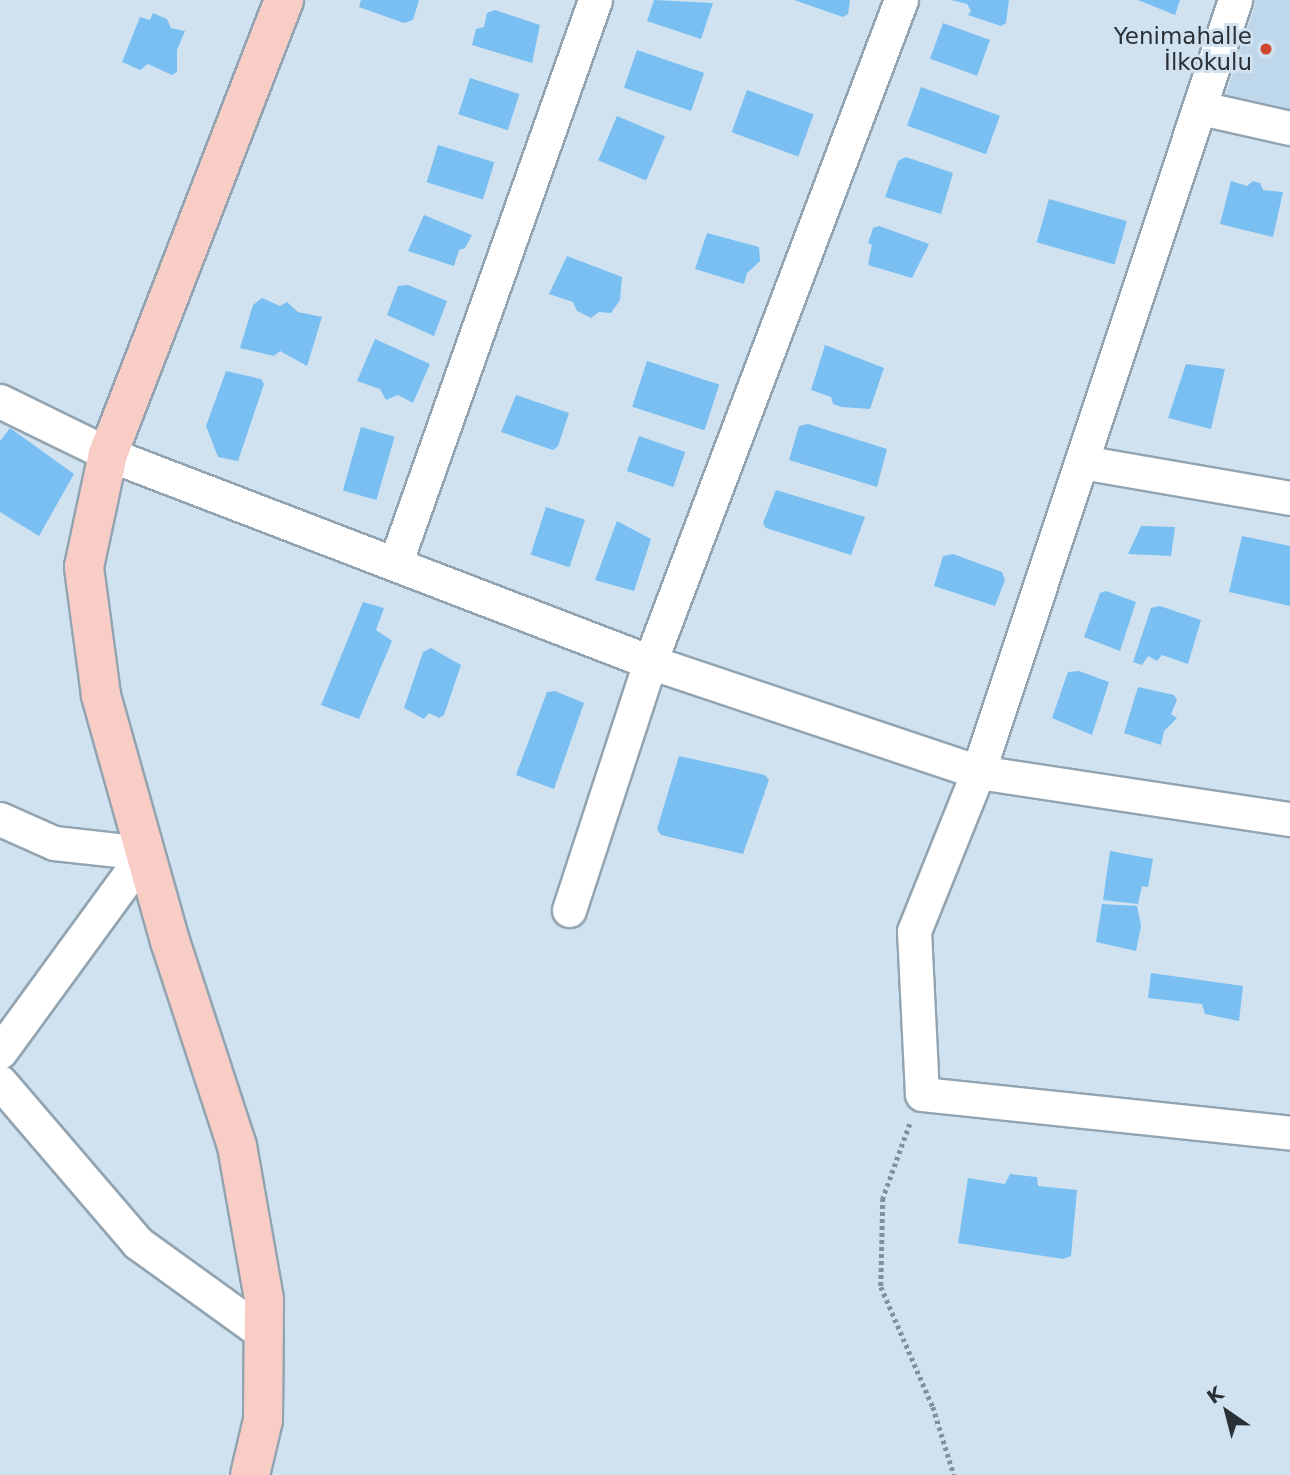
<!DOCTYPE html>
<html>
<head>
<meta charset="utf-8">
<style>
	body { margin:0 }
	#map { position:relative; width:1290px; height:1475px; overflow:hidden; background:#d0e2f0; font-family:"DejaVu Sans",sans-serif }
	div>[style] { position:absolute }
	.built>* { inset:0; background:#bfd7eb }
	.building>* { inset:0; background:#79bff2; transform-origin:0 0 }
	.path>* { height:4.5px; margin-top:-2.25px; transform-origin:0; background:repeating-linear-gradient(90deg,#83909a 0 3.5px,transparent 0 7px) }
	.roads { filter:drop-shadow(2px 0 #92a4b1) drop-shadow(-2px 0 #92a4b1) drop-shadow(0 2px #92a4b1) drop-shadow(0 -2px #92a4b1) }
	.minor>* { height:33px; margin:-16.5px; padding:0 16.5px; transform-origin:16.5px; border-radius:16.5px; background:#fff }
	.major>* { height:38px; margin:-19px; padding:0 19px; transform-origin:19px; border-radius:19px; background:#f8cdc5 }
	.dots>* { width:19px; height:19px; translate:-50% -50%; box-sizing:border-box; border:4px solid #d0e2f0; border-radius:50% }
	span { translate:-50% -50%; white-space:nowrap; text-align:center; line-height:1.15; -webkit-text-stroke:6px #d0e2f0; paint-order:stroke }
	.poi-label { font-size:23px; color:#2a3136 }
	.right { translate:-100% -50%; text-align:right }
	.north { position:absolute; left:1192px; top:1377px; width:70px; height:70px; -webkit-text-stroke:5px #d0e2f0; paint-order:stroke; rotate:325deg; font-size:19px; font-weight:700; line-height:28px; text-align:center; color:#2a3136 }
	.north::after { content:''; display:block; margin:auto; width:24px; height:32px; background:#2a3136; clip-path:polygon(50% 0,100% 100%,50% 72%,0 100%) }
</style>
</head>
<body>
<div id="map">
	<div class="built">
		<div style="clip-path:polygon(1257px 0,1290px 0,1290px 112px,1225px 98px)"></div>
	</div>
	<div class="building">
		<div style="clip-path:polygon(361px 0,419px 0,413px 20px,404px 23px,359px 7px)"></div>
		<div style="clip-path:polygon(654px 0,713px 3px,701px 39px,647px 21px)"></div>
		<div style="clip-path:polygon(794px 0,850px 0,848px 14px,843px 17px)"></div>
		<div style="clip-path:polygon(951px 0,1009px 0,1006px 23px,1001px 26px,968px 15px,971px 11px,967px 4px)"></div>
		<div style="clip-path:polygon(1138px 0,1180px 0,1175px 15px)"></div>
		<div style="clip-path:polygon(495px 10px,540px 25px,532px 63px,472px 45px,476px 29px,484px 27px,487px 13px)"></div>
		<div style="clip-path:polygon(153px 13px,167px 19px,171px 28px,185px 31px,177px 50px,177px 72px,172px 75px,148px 64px,140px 70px,122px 62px,140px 17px,150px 20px)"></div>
		<div style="left:943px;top:23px;width:50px;height:38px;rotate:20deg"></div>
		<div style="left:637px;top:50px;width:71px;height:40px;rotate:19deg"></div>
		<div style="left:470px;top:78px;width:52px;height:38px;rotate:18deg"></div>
		<div style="left:921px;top:87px;width:84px;height:41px;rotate:20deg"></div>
		<div style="left:747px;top:90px;width:71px;height:45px;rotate:20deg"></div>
		<div style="left:617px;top:116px;width:52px;height:48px;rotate:23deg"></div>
		<div style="left:438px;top:145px;width:59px;height:39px;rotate:17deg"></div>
		<div style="clip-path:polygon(906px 157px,953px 173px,941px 214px,885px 197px,898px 161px)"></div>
		<div style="clip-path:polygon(1231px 181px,1247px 186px,1253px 181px,1260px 183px,1263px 190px,1283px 192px,1273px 237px,1220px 224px)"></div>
		<div style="left:1049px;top:199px;width:81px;height:45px;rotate:16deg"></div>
		<div style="clip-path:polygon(424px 215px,472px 235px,465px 248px,459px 250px,454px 266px,408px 251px)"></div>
		<div style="clip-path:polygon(879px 226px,929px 244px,912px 278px,868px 265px,872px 245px,868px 243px,873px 228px)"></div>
		<div style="clip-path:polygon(707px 233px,759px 247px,760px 261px,747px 273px,744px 284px,695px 269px)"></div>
		<div style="clip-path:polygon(567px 256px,622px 277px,620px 300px,611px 313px,599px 312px,591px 318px,577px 311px,573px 302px,549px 294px)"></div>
		<div style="clip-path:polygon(408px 285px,447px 301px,434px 336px,387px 315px,398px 286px)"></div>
		<div style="clip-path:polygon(262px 298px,280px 306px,287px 302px,298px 312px,322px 317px,307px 366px,280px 351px,274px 356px,240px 348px,253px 305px)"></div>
		<div style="clip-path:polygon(375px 339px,430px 364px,413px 403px,398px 395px,386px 400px,380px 389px,357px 381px)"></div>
		<div style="clip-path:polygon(825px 345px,884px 368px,870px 409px,841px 407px,833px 404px,831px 397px,811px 390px)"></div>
		<div style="left:647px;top:361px;width:76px;height:48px;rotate:18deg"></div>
		<div style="clip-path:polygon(1186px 364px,1225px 369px,1211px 429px,1168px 418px)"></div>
		<div style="clip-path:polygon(226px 371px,261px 379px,264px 384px,238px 461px,218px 457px,206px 426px)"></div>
		<div style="clip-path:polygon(516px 395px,569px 413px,558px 446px,553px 450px,501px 432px)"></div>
		<div style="clip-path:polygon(808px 424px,887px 449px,877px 487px,789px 460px,799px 426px)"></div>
		<div style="left:361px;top:427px;width:35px;height:66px;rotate:16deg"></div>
		<div style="clip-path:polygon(10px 428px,74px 474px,39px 536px,0 512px,0 441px)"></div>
		<div style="left:639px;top:436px;width:49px;height:37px;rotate:19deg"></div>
		<div style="clip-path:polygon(776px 490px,865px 517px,851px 555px,766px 528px,763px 523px)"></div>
		<div style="left:546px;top:507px;width:41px;height:50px;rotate:18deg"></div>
		<div style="clip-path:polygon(617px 521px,651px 539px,634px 591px,595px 580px)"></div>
		<div style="clip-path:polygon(1141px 526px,1175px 527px,1171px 556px,1128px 554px)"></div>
		<div style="clip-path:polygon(1242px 536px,1290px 546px,1290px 606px,1229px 592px)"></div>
		<div style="clip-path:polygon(953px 554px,1002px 572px,1005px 580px,995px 606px,934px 586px,943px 556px)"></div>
		<div style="clip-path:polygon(1106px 591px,1136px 602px,1120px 651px,1084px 637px,1100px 593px)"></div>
		<div style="clip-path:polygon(363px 602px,384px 608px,376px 630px,392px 641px,359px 719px,321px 705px)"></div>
		<div style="clip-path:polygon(1160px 606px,1201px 620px,1188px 664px,1162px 655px,1157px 661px,1148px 656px,1142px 665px,1133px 662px,1151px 608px)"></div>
		<div style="clip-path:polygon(431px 648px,461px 665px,444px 715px,439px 718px,429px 713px,424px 719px,404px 708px,423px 652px)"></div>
		<div style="clip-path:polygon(1079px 671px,1109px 682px,1092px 735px,1052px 718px,1068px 672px)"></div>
		<div style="clip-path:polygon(1138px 687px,1174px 695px,1177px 700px,1171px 714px,1177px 718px,1164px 731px,1161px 745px,1124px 733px)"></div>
		<div style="clip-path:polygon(555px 691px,584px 703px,554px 789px,516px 775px,547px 692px)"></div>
		<div style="clip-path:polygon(679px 756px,765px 775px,769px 780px,743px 854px,661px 835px,657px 829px)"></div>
		<div style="clip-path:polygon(1110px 851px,1153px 859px,1148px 887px,1142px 886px,1138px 904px,1103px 900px)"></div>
		<div style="clip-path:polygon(1102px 904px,1137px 906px,1141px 926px,1136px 951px,1096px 942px)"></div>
		<div style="clip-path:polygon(1151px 973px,1243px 986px,1239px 1021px,1205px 1014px,1202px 1004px,1148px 998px)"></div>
		<div style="clip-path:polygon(1010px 1174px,1037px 1177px,1038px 1186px,1077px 1190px,1071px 1256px,1063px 1259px,958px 1243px,968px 1178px,1005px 1184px)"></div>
	</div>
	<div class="path">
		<div style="left:910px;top:1124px;width:79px;rotate:110deg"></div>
		<div style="left:883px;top:1198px;width:89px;rotate:91.3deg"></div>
		<div style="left:881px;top:1287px;width:131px;rotate:66.6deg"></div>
		<div style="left:933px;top:1407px;width:71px;rotate:72.8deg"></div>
	</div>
	<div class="roads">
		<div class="minor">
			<div style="left:1235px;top:0;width:814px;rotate:108.41deg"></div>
			<div style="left:978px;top:772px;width:171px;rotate:111.9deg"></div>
			<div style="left:914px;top:931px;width:163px;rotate:87.2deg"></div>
			<div style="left:922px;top:1094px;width:370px;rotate:6deg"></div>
			<div style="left:1201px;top:108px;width:91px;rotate:12.7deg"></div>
			<div style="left:0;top:401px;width:120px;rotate:26.1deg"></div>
			<div style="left:108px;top:454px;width:581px;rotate:20.99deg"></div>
			<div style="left:650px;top:662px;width:346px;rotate:18.5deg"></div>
			<div style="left:978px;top:772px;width:316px;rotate:8.6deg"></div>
			<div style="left:1082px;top:462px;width:211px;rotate:9.8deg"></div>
			<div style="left:395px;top:564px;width:598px;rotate:-70.47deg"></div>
			<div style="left:0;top:819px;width:59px;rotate:24deg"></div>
			<div style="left:54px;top:843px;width:92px;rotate:6.3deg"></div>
			<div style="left:145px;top:853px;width:246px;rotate:126.1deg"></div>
			<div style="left:569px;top:910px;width:261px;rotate:-71.9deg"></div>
			<div style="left:650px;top:662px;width:708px;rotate:-69.24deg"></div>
			<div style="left:0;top:1082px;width:212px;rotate:49.4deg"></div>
			<div style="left:138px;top:1243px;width:155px;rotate:35.8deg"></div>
		</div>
		<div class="major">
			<div style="left:250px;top:1475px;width:57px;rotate:-76.7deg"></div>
			<div style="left:263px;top:1420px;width:121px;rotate:-89.5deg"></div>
			<div style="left:264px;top:1299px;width:155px;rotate:-100deg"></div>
			<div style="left:237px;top:1146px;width:216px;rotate:-108.1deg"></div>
			<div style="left:170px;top:941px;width:255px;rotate:-105.7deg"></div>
			<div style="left:101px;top:695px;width:129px;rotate:-97.6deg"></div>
			<div style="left:84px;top:567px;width:116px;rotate:-78deg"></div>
			<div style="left:108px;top:454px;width:487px;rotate:-68.8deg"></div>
		</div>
	</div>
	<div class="dots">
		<div style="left:1266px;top:49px;background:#d0452e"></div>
	</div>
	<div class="poi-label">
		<span class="right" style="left:1252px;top:49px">Yenimahalle<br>İlkokulu</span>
	</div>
	<div class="north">K</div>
</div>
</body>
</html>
